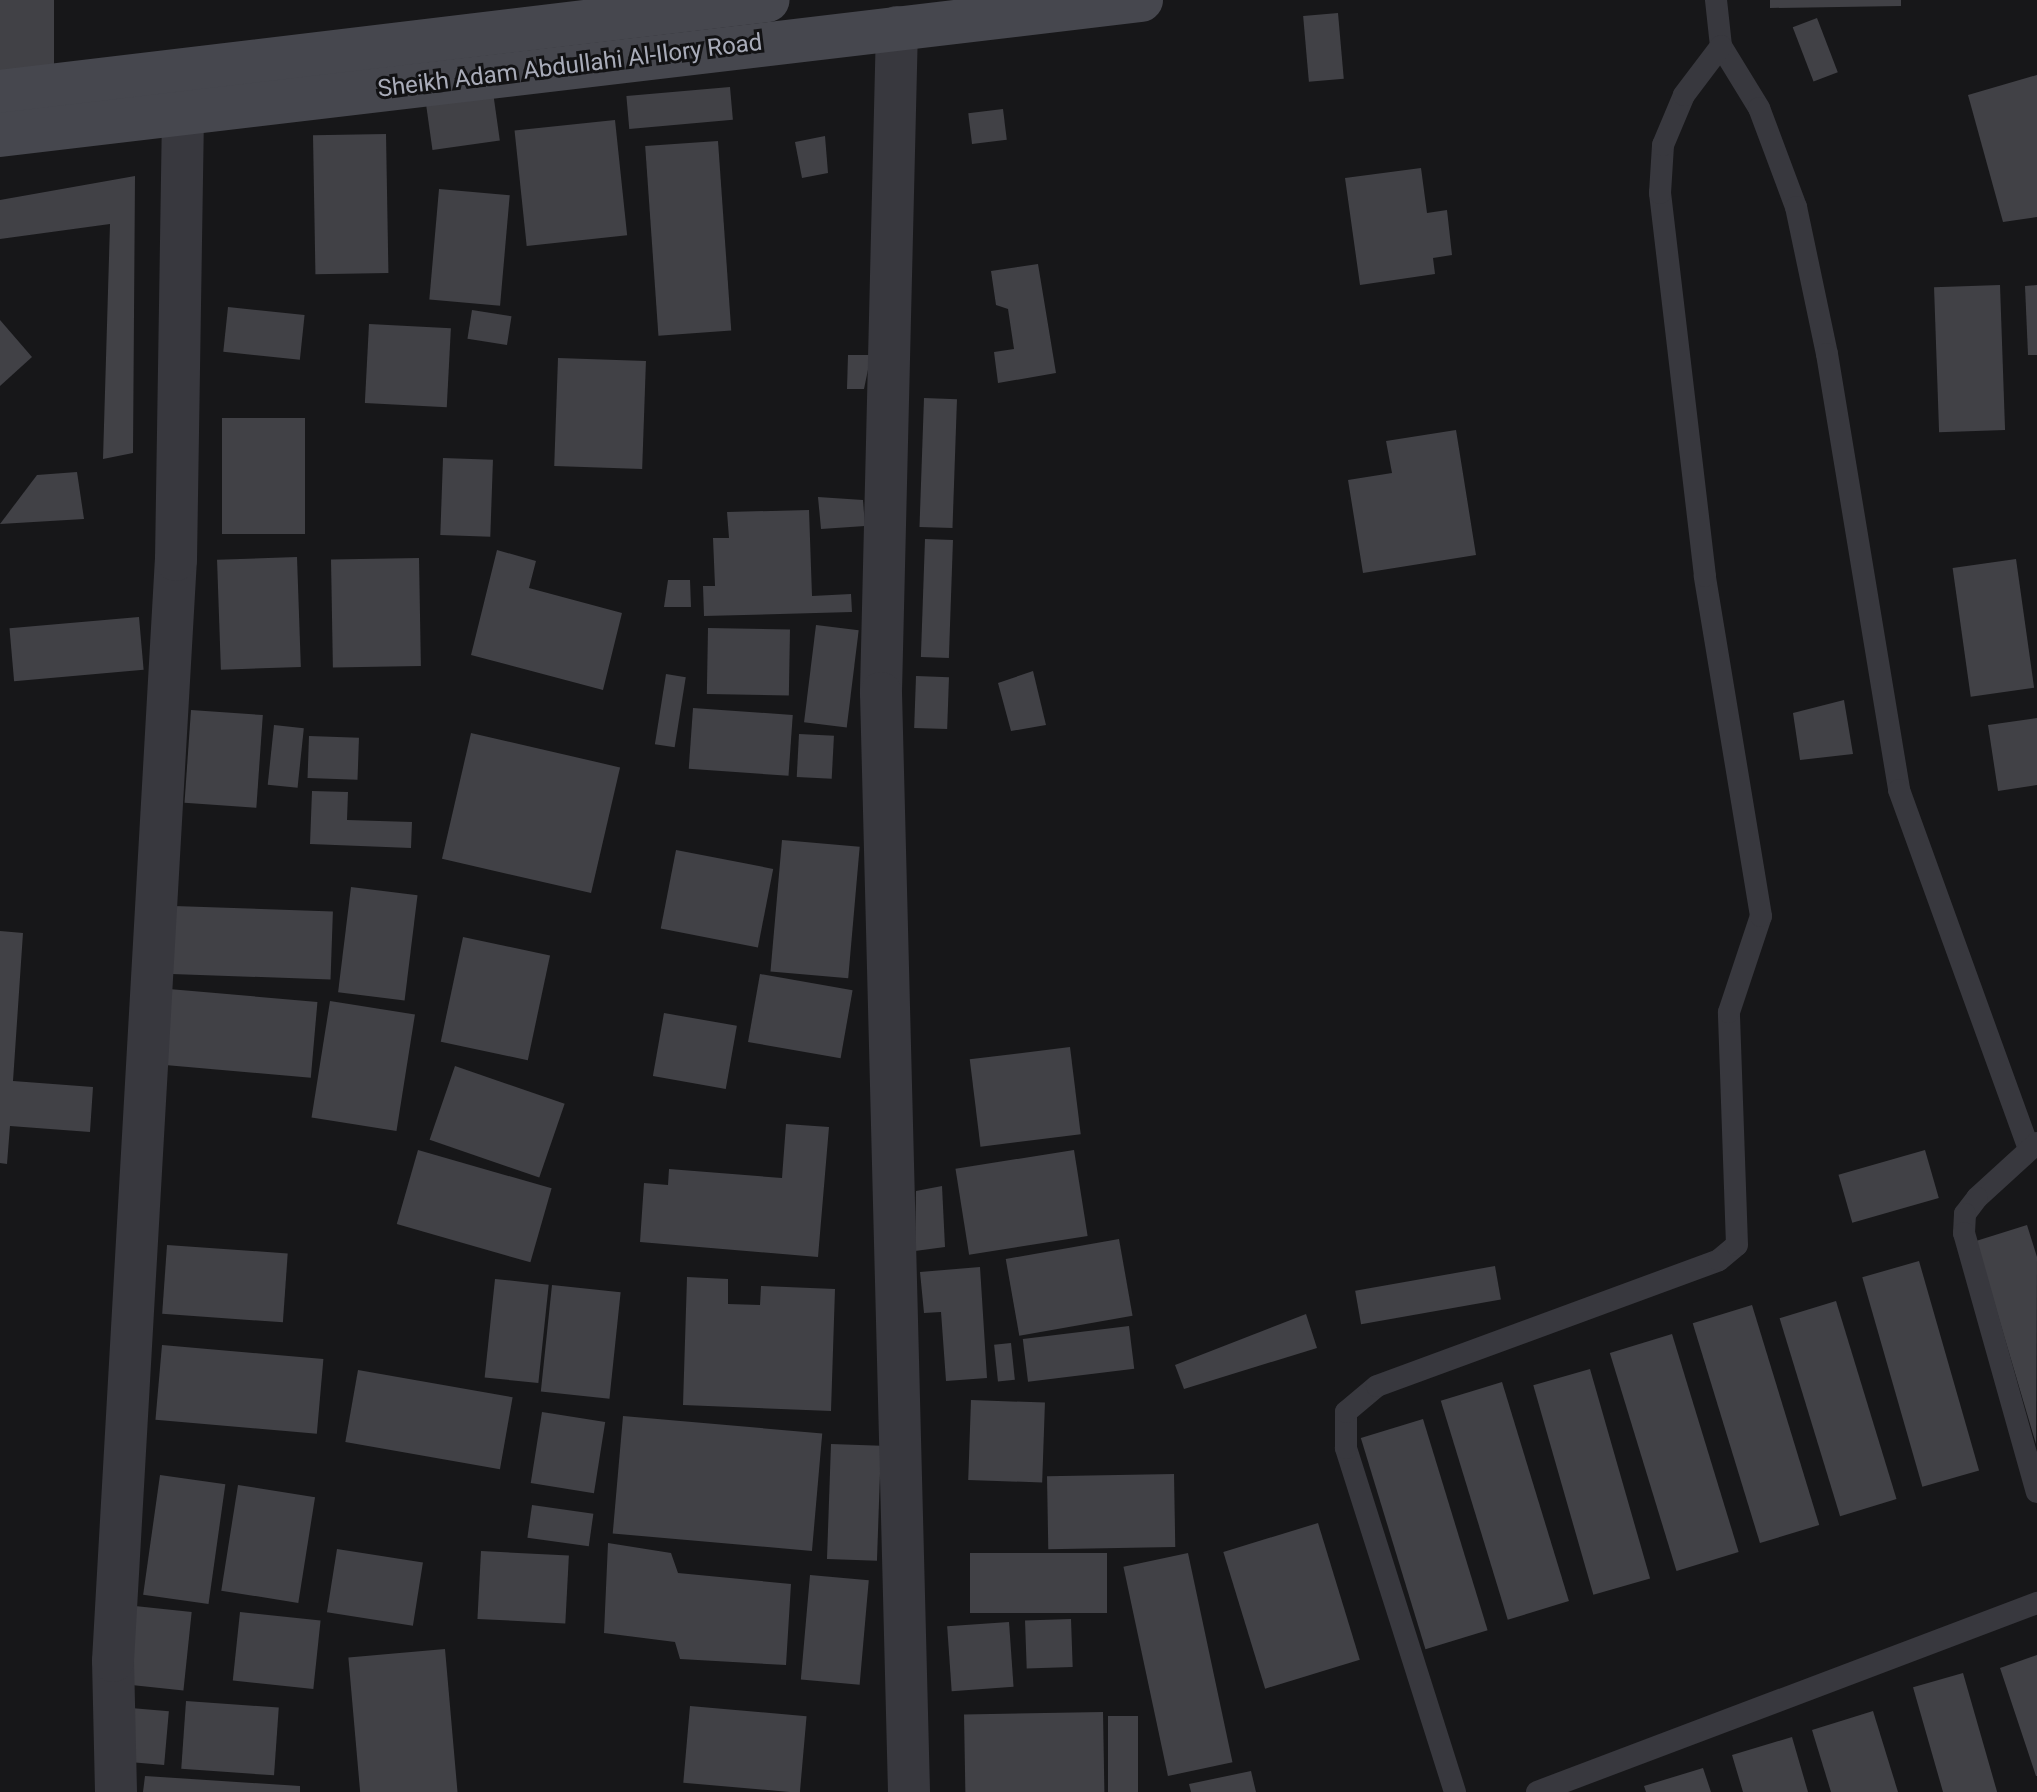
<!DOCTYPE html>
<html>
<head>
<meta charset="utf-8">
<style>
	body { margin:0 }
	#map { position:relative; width:2037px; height:1792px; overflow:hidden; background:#171719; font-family:Roboto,sans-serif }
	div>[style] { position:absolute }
	.building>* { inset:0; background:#414146; transform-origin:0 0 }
	.lane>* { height:22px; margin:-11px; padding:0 11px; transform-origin:11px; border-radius:11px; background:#38383e }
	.street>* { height:42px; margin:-21px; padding:0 21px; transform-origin:21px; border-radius:21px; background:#38383e }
	.secondary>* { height:44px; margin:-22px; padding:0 22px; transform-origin:22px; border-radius:22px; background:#46474e }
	span { translate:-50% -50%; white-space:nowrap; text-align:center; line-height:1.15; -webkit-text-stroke:6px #121214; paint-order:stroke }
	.street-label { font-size:24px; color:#a9acb9 }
</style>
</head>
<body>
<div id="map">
	<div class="building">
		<div style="left:0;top:0;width:54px;height:72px"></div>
		<div style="clip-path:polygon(1770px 0,1901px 0,1901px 6px,1770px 8px)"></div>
		<div style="left:1338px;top:13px;width:66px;height:35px;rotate:85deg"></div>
		<div style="left:1817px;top:18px;width:58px;height:26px;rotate:69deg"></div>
		<div style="clip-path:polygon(2037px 75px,2037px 217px,2003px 222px,1968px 95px)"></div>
		<div style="left:730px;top:87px;width:33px;height:104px;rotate:85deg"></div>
		<div style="left:493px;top:92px;width:49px;height:68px;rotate:82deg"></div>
		<div style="left:1003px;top:109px;width:31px;height:35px;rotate:83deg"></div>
		<div style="left:615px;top:120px;width:116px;height:101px;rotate:84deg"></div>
		<div style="left:386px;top:134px;width:139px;height:73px;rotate:89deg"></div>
		<div style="clip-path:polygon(825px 136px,828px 173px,802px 178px,795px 142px)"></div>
		<div style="left:718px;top:141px;width:190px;height:73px;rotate:86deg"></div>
		<div style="clip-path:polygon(1421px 168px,1427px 213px,1447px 210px,1452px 255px,1433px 258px,1435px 274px,1360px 285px,1345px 178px)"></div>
		<div style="clip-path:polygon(135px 176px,133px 453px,103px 459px,110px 224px,0 239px,0 200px)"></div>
		<div style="left:439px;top:189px;width:71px;height:111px;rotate:5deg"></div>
		<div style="clip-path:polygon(1038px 264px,1056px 373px,998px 383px,994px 352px,1014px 349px,1008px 309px,996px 305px,991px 271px)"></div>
		<div style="left:2000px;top:285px;width:145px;height:66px;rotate:88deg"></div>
		<div style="clip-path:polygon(2037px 285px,2037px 355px,2028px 355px,2025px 286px)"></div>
		<div style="left:228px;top:307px;width:77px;height:45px;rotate:6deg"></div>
		<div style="left:472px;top:310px;width:40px;height:29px;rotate:9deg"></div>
		<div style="clip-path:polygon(0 320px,32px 357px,0 386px)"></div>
		<div style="left:369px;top:324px;width:82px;height:79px;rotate:3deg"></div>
		<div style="clip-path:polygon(848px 355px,871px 355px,864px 389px,847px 389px)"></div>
		<div style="left:558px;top:358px;width:88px;height:108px;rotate:2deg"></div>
		<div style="left:924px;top:398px;width:33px;height:129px;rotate:2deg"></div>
		<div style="left:305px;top:418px;width:116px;height:83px;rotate:90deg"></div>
		<div style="clip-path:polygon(1456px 430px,1476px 555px,1363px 573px,1348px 480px,1392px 473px,1386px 441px)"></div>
		<div style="left:443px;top:458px;width:50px;height:77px;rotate:2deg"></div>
		<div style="clip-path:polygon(77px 472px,84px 519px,0 524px,37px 475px)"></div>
		<div style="clip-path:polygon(818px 497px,863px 500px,865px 526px,821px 529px)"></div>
		<div style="clip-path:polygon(809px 510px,812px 596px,851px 594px,852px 612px,704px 616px,703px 586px,715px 586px,713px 538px,729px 538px,727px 512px)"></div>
		<div style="left:925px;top:539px;width:28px;height:118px;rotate:2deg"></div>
		<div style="clip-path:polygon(497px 550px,536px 561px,529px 588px,622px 613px,603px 690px,471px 655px)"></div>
		<div style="left:297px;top:557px;width:110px;height:80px;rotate:88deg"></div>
		<div style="left:419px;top:558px;width:108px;height:88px;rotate:89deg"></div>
		<div style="left:2016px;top:559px;width:130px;height:64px;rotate:82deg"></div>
		<div style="clip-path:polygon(668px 580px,690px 580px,691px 607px,664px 607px)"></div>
		<div style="left:139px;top:617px;width:53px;height:130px;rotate:85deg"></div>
		<div style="left:816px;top:625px;width:43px;height:98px;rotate:7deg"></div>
		<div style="left:708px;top:628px;width:82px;height:66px;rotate:1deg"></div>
		<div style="clip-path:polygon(1033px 671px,1046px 725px,1011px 731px,998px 683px)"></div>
		<div style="left:666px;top:674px;width:20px;height:71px;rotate:9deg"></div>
		<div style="left:916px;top:676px;width:33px;height:52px;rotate:2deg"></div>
		<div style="clip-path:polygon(1844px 700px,1853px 754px,1800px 760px,1793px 713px)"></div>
		<div style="left:693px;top:708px;width:100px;height:61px;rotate:4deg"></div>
		<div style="left:191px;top:710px;width:72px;height:93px;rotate:4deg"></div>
		<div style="clip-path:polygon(2037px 718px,2037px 785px,1998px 791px,1988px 725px)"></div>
		<div style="left:274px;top:725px;width:30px;height:60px;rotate:6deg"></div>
		<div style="left:471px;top:733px;width:153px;height:129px;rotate:13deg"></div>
		<div style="left:799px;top:734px;width:35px;height:43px;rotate:3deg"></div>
		<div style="left:309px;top:736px;width:50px;height:42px;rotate:2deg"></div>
		<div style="clip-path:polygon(312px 791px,348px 792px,347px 820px,412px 822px,411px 848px,310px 844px)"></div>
		<div style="left:782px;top:840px;width:78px;height:132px;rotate:5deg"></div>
		<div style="left:676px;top:850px;width:99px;height:80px;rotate:11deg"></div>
		<div style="left:351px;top:887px;width:67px;height:106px;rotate:7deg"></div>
		<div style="left:174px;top:906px;width:159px;height:68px;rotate:2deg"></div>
		<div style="clip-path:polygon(0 931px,23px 933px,13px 1081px,93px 1087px,90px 1132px,10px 1126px,7px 1164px,0 1163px)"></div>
		<div style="left:463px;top:937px;width:89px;height:107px;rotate:12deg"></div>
		<div style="left:760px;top:974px;width:94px;height:69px;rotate:10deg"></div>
		<div style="left:169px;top:989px;width:149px;height:76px;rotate:5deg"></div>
		<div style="left:330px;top:1001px;width:86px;height:118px;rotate:9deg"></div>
		<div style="left:664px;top:1013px;width:74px;height:64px;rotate:10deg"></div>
		<div style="left:1070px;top:1047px;width:88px;height:101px;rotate:83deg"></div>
		<div style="left:455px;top:1066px;width:116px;height:78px;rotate:19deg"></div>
		<div style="clip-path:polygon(786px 1124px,829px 1127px,818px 1257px,640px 1242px,644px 1183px,668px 1185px,669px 1169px,782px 1178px)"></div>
		<div style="left:418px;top:1150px;width:139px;height:77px;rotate:16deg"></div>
		<div style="left:1074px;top:1150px;width:87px;height:120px;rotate:81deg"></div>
		<div style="left:1925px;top:1150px;width:50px;height:90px;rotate:74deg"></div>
		<div style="clip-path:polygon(942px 1186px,945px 1247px,915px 1251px,916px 1191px)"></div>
		<div style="clip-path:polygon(2027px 1225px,2037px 1257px,2036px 1444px,1976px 1241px)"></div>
		<div style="left:1119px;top:1239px;width:78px;height:115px;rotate:80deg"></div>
		<div style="left:167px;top:1245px;width:121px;height:69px;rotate:4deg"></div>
		<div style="left:1919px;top:1261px;width:218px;height:59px;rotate:74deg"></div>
		<div style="left:1495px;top:1266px;width:34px;height:142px;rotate:80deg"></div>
		<div style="clip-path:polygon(980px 1267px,987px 1378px,946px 1381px,941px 1312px,924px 1313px,920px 1272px)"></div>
		<div style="clip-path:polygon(687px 1277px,728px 1279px,728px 1304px,760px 1305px,761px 1286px,835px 1289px,831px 1411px,683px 1405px)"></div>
		<div style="left:495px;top:1279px;width:54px;height:99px;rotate:6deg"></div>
		<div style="left:552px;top:1285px;width:69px;height:107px;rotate:6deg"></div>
		<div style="left:1836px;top:1301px;width:207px;height:59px;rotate:73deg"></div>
		<div style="left:1752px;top:1305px;width:230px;height:62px;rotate:73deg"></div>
		<div style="clip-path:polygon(1306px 1314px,1317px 1348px,1184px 1389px,1175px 1365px)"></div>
		<div style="left:1129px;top:1326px;width:43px;height:107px;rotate:83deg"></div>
		<div style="left:1672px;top:1334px;width:228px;height:65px;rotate:73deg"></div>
		<div style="left:1011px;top:1343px;width:37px;height:17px;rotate:84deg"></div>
		<div style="left:162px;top:1345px;width:162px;height:75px;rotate:5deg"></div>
		<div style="left:1590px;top:1369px;width:218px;height:59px;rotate:74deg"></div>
		<div style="left:358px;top:1370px;width:157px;height:73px;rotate:10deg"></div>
		<div style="left:1502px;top:1382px;width:229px;height:64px;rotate:73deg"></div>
		<div style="left:971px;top:1400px;width:74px;height:80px;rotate:2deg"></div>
		<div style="left:542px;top:1412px;width:64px;height:72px;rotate:9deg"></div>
		<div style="left:623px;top:1416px;width:200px;height:118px;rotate:5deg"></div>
		<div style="left:1423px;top:1419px;width:221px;height:65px;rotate:73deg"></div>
		<div style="left:831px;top:1444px;width:50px;height:115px;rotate:2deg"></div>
		<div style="left:1174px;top:1474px;width:73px;height:127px;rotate:89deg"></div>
		<div style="left:160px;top:1475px;width:66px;height:121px;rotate:8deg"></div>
		<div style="left:238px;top:1485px;width:78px;height:107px;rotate:9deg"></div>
		<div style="left:532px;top:1505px;width:62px;height:33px;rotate:8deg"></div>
		<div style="left:1318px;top:1523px;width:143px;height:99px;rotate:73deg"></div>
		<div style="clip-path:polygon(608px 1543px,671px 1553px,678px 1573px,791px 1584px,786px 1665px,680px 1659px,675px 1642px,604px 1633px)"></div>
		<div style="left:337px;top:1549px;width:87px;height:64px;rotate:9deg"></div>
		<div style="left:481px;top:1551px;width:88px;height:68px;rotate:3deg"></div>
		<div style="left:1107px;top:1553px;width:60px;height:137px;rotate:90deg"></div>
		<div style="left:1188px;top:1553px;width:214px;height:66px;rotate:78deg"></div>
		<div style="left:810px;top:1575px;width:59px;height:105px;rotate:5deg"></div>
		<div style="left:135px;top:1606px;width:57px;height:79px;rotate:6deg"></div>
		<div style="left:240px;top:1612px;width:81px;height:69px;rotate:6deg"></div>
		<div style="left:1071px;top:1619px;width:48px;height:46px;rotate:88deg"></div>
		<div style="left:1009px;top:1622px;width:65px;height:62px;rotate:86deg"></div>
		<div style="left:445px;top:1649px;width:144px;height:97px;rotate:85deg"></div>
		<div style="clip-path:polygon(2037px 1655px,2037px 1776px,2036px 1776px,2000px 1668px)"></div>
		<div style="left:1963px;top:1673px;width:124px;height:52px;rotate:74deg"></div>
		<div style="left:186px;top:1701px;width:93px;height:68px;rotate:4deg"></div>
		<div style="left:690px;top:1706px;width:117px;height:77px;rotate:5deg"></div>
		<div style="left:131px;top:1708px;width:38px;height:54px;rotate:5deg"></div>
		<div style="clip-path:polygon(1873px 1711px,1898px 1792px,1831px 1792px,1812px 1730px)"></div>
		<div style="left:1103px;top:1712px;width:80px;height:139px;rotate:89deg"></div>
		<div style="left:1108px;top:1716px;width:30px;height:76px"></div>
		<div style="clip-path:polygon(1792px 1737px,1808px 1792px,1743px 1792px,1732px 1755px)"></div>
		<div style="clip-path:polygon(1703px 1768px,1711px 1792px,1646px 1792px,1644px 1786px)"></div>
		<div style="clip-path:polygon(1251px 1771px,1256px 1792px,1191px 1792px,1189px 1784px)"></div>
		<div style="clip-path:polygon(145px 1776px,300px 1786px,300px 1792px,143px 1792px)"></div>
	</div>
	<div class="lane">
		<div style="left:1716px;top:0;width:46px;rotate:83.8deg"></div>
		<div style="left:1721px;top:46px;width:73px;rotate:58.5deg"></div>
		<div style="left:1759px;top:108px;width:106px;rotate:69.5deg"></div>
		<div style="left:1796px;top:207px;width:150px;rotate:78.1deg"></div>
		<div style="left:1827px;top:354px;width:442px;rotate:80.6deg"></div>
		<div style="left:1899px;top:790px;width:380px;rotate:70.1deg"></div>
		<div style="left:2037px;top:1143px;width:81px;rotate:137.5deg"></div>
		<div style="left:1977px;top:1198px;width:20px;rotate:127deg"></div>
		<div style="left:1965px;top:1214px;width:19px;rotate:93deg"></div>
		<div style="left:1964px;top:1233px;width:269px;rotate:74.3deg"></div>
		<div style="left:1455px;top:1792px;width:361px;rotate:-107.6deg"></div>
		<div style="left:1346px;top:1448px;width:36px;rotate:-90deg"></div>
		<div style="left:1346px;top:1412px;width:40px;rotate:-40deg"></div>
		<div style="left:1377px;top:1386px;width:364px;rotate:-20.2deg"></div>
		<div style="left:1719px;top:1260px;width:23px;rotate:-40deg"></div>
		<div style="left:1737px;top:1245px;width:233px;rotate:-92deg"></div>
		<div style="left:1729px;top:1012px;width:101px;rotate:-71.6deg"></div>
		<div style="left:1761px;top:916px;width:345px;rotate:-99.4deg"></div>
		<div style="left:1705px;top:576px;width:386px;rotate:-96.7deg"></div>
		<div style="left:1660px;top:193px;width:48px;rotate:-86.4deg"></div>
		<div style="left:1663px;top:145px;width:54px;rotate:-67.2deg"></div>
		<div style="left:1684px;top:95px;width:61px;rotate:-52.9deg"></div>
		<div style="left:1537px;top:1792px;width:535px;rotate:-20.71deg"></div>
	</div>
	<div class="street">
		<div style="left:897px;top:27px;width:666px;rotate:91.38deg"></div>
		<div style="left:881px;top:693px;width:1099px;rotate:88.54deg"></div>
		<div style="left:116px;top:1792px;width:131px;rotate:-91.3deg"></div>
		<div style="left:113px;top:1661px;width:1103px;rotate:-86.73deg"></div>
		<div style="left:176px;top:560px;width:448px;rotate:-89.1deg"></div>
	</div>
	<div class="secondary">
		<div style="left:0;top:92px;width:773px;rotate:-6.83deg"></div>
		<div style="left:0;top:135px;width:1149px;rotate:-6.75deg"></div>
	</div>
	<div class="street-label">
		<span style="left:570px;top:66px;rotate:-7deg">Sheikh Adam Abdullahi Al-Ilory Road</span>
	</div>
</div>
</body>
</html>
